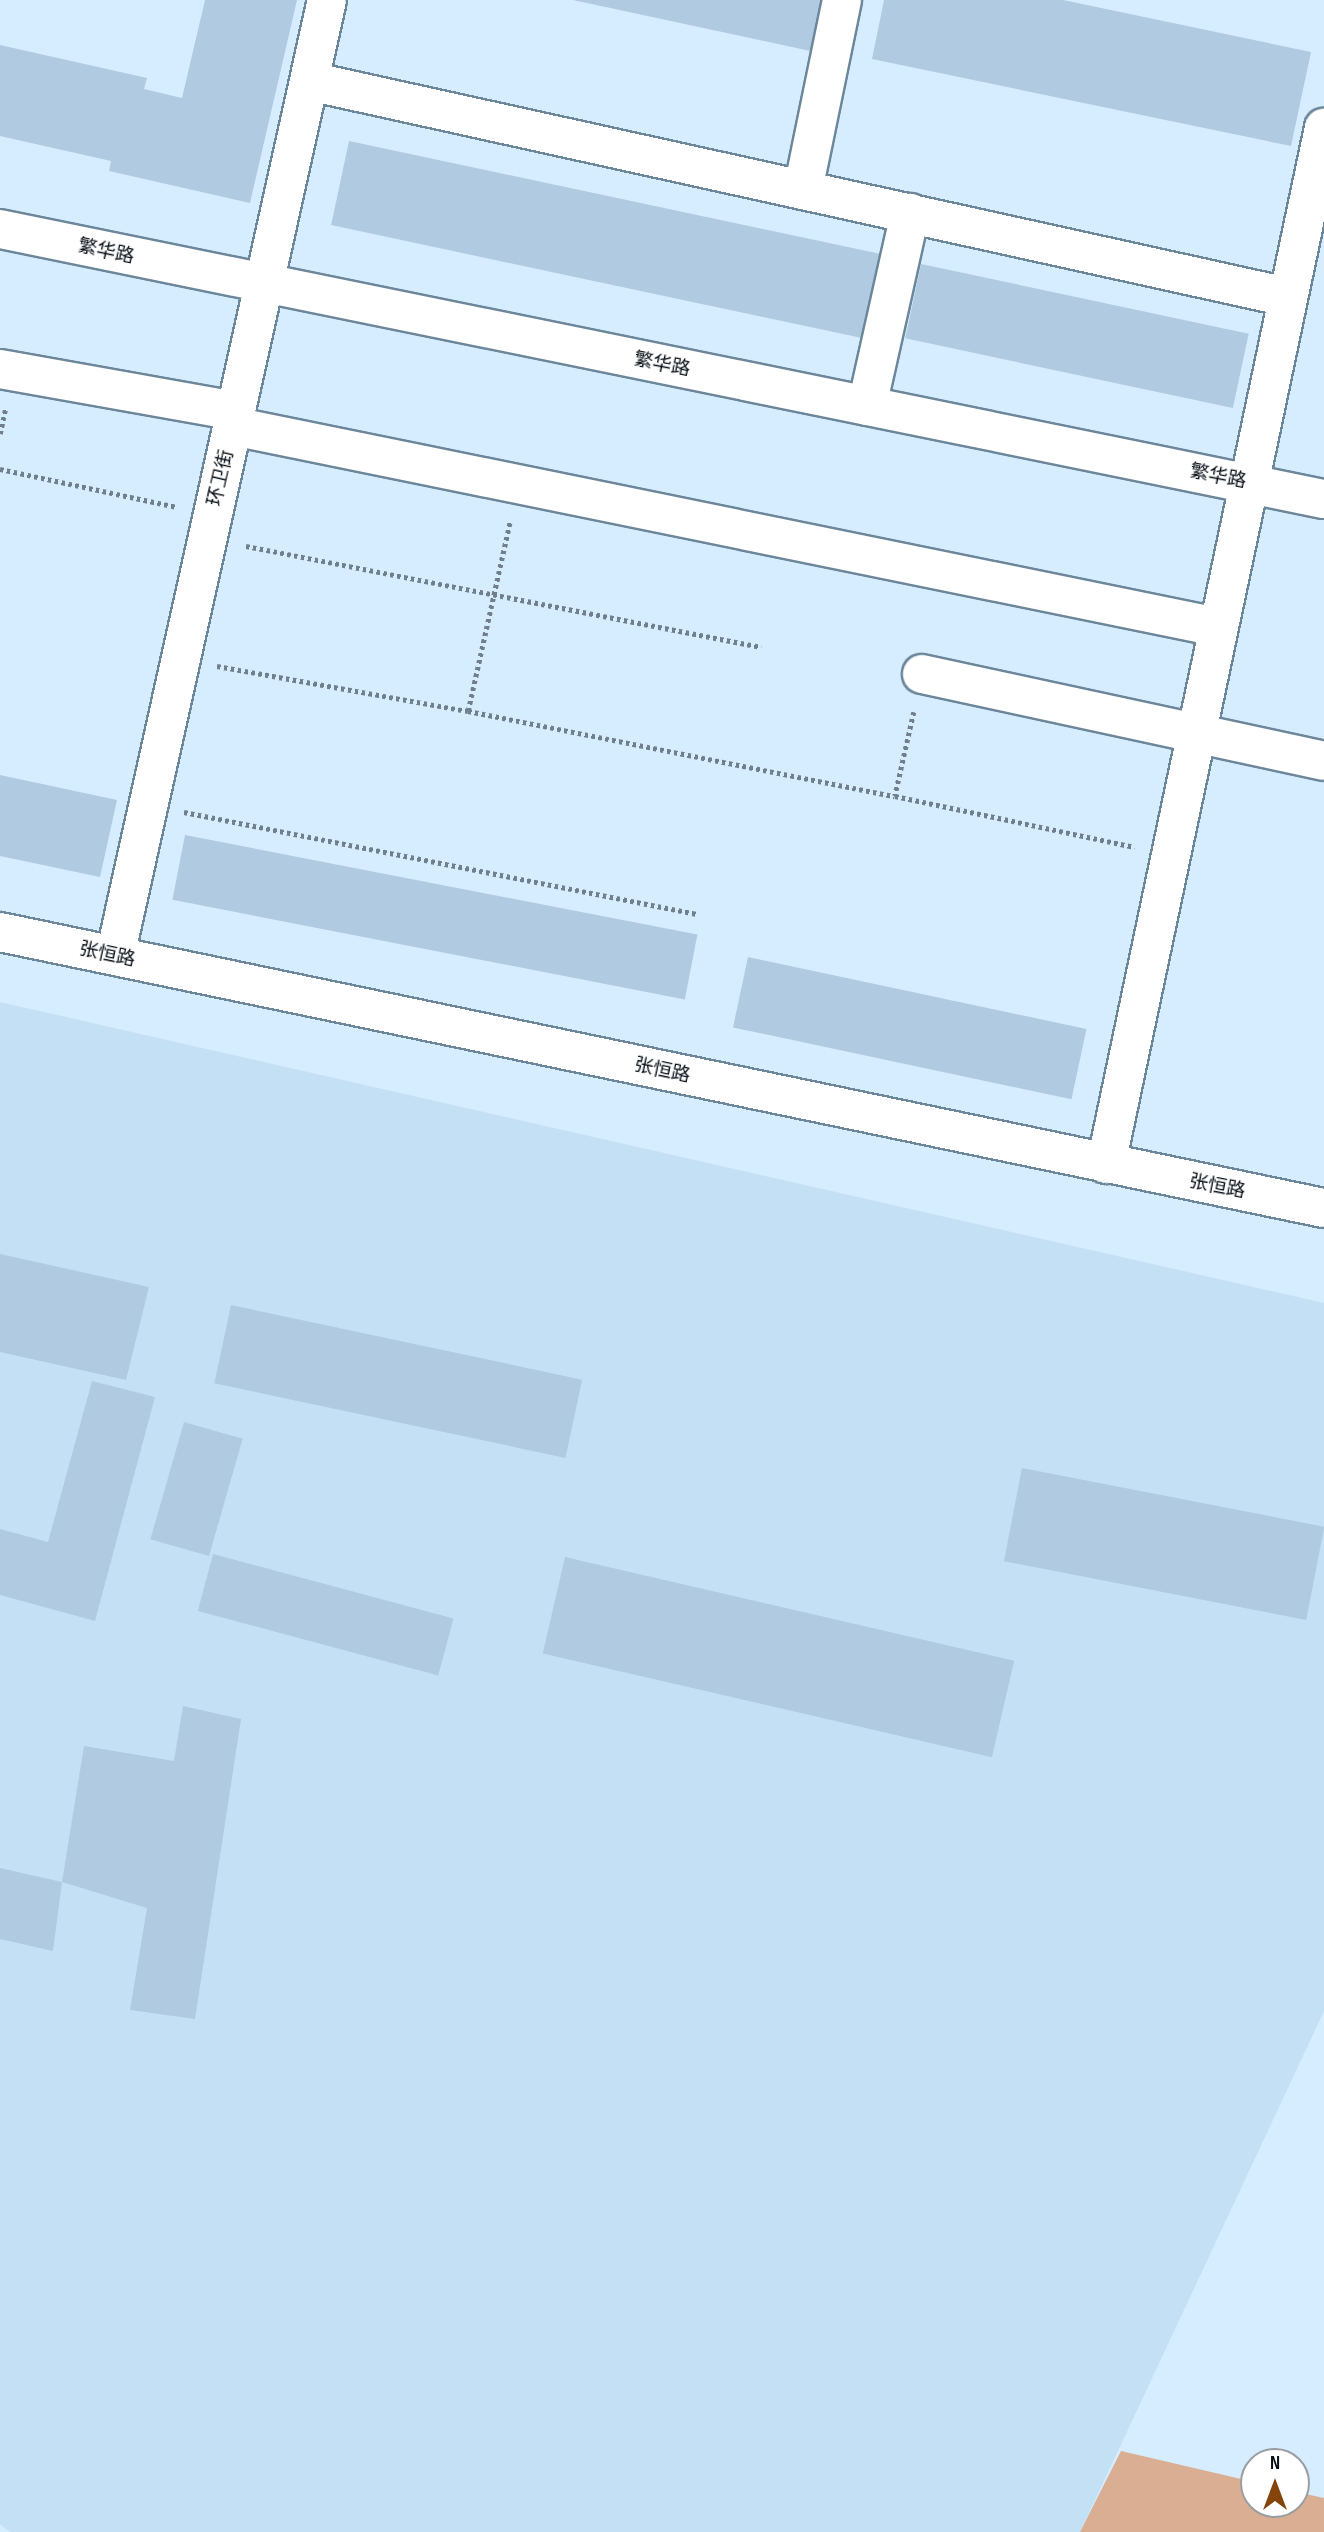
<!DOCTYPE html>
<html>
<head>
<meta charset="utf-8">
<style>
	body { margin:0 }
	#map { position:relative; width:1324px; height:2532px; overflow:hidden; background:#d6ecff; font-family:"Sofia Sans Condensed","Noto Sans SC",sans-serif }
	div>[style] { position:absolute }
	.built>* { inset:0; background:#c4e0f5 }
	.green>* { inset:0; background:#d9ae92 }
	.building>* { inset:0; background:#b0cbe1; transform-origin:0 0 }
	.path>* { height:4.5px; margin-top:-2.25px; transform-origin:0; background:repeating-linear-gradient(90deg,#707f8c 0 3.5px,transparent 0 7px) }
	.roads { filter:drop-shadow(2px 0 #6c869a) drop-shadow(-2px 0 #6c869a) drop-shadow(0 2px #6c869a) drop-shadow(0 -2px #6c869a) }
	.minor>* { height:38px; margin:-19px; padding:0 19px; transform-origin:19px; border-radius:19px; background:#fff }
	.major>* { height:38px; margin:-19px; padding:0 19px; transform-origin:19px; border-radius:19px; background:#fff }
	span { translate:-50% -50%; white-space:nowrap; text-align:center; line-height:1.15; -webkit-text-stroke:6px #fff; paint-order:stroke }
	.street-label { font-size:19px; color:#050d15 }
	.north { position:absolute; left:1240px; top:2448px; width:70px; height:70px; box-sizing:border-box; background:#fff; border:2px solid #9b9ea1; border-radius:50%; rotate:0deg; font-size:19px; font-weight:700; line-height:28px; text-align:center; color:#050d15 }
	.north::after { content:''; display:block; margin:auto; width:24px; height:32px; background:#84440c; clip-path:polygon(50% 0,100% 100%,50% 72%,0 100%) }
</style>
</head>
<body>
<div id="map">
	<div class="built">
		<div style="clip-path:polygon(0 1002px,1324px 1303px,1324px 2011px,1080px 2532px,10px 2532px,0 2524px)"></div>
	</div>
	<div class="green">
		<div style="clip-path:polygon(1121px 2451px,1254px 2482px,1254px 2504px,1296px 2504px,1296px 2492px,1324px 2498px,1324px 2532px,1080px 2532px)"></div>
	</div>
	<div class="building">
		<div style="clip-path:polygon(205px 0,297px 0,250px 203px,109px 171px,111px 161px,0 136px,0 45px,147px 78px,144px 89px,182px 98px)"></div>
		<div style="clip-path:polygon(573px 0,826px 0,815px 52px)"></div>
		<div style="clip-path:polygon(884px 0,1063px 0,1311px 52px,1291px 146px,872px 59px)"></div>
		<div style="left:349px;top:141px;width:545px;height:86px;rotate:12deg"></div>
		<div style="left:921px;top:264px;width:335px;height:76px;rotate:12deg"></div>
		<div style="clip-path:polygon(0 775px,117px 800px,100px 877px,0 856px)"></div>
		<div style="left:185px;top:835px;width:522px;height:66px;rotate:11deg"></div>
		<div style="left:748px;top:957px;width:346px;height:72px;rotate:12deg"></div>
		<div style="clip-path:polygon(0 1254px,149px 1287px,126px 1380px,0 1352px)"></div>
		<div style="left:231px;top:1305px;width:359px;height:80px;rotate:12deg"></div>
		<div style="clip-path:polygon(92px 1381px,155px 1397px,95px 1621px,0 1595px,0 1529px,48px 1542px)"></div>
		<div style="left:184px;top:1422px;width:61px;height:122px;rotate:16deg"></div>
		<div style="left:1022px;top:1468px;width:308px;height:95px;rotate:11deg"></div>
		<div style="left:213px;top:1554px;width:249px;height:59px;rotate:15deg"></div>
		<div style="left:565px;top:1557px;width:461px;height:99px;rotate:13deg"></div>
		<div style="clip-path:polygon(183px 1706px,241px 1719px,195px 2019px,130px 2010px,147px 1908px,62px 1882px,84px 1746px,174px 1761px)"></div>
		<div style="clip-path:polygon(0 1868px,62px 1882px,53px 1951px,0 1939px)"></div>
	</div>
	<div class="path">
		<div style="left:0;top:434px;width:25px;rotate:-78deg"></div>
		<div style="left:0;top:469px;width:181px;rotate:12.1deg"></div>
		<div style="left:246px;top:546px;width:525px;rotate:11.1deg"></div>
		<div style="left:217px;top:666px;width:255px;rotate:10.2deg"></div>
		<div style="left:468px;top:711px;width:194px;rotate:-77.5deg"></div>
		<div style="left:468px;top:711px;width:435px;rotate:11.3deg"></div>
		<div style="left:914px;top:712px;width:86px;rotate:102.7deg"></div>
		<div style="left:895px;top:796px;width:245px;rotate:12deg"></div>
		<div style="left:184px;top:812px;width:523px;rotate:11.25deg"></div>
	</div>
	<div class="roads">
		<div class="minor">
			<div style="left:309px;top:81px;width:1002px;rotate:12.45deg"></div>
			<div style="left:803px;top:190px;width:194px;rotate:-78.4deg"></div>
			<div style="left:0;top:229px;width:1351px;rotate:11.53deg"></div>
			<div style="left:0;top:369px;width:240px;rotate:10.1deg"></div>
			<div style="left:867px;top:406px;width:198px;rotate:-77.4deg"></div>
			<div style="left:233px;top:426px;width:1004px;rotate:11.54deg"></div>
			<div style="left:922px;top:674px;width:411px;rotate:12.2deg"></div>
			<div style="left:115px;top:956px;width:979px;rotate:-77.5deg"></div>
			<div style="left:1106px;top:1164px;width:1059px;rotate:-78.12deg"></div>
		</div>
		<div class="major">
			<div style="left:0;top:932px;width:1352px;rotate:11.78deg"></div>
		</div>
	</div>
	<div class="street-label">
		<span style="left:106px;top:252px;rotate:12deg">繁华路</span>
		<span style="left:662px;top:365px;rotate:11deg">繁华路</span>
		<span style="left:1218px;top:477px;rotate:11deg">繁华路</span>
		<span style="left:221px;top:478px;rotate:-77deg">环卫街</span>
		<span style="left:107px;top:955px;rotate:12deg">张恒路</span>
		<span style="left:662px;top:1071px;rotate:12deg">张恒路</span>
		<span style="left:1217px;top:1187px;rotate:11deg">张恒路</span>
	</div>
	<div class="north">N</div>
</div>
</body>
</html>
